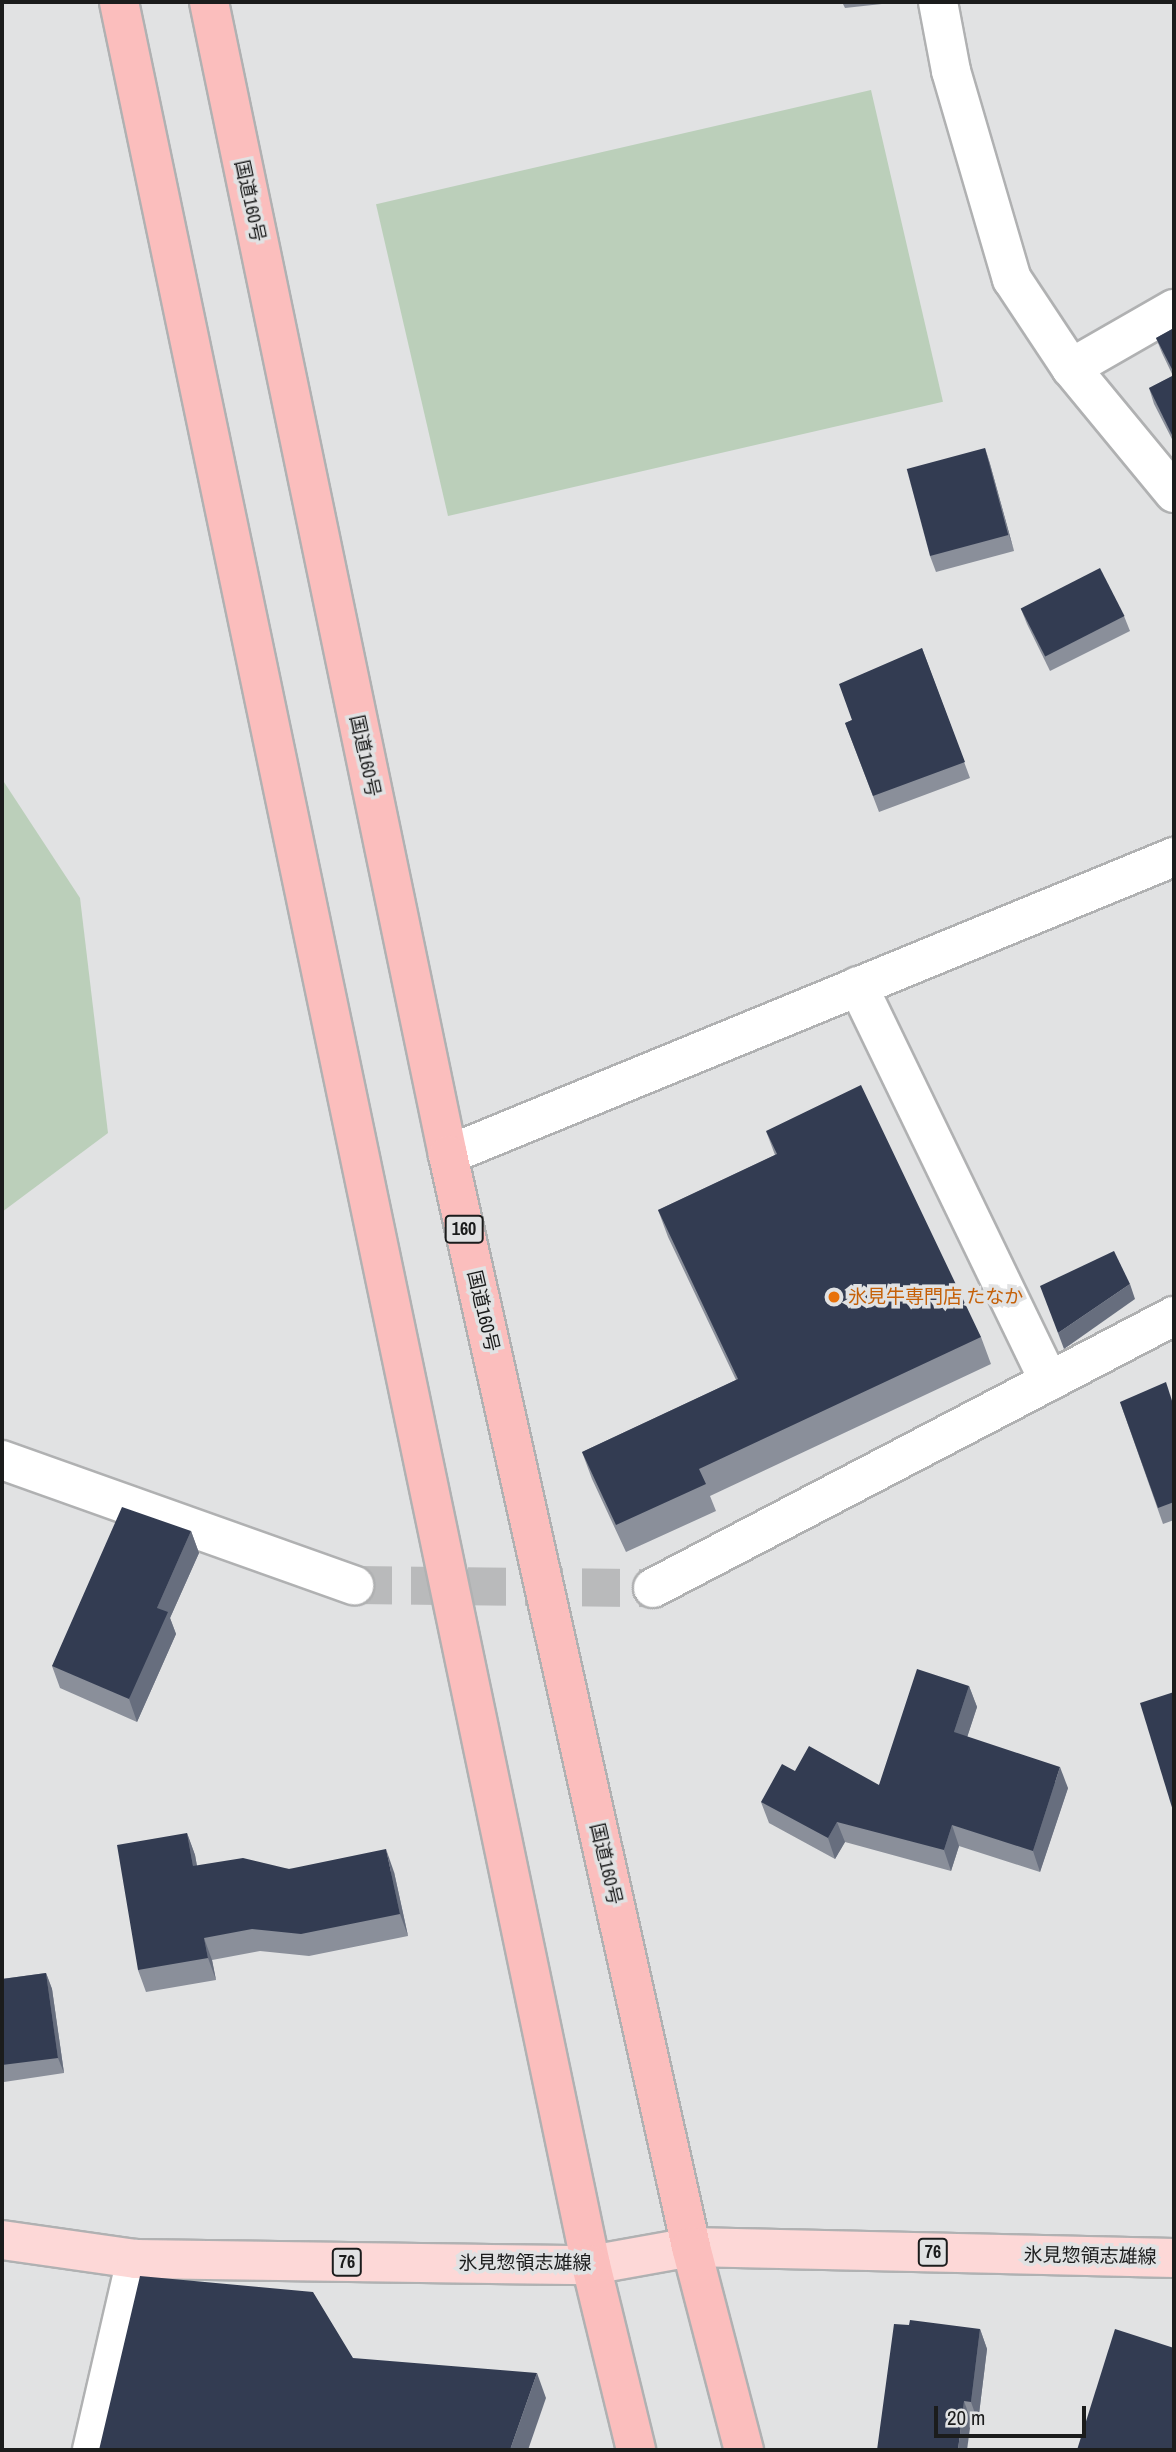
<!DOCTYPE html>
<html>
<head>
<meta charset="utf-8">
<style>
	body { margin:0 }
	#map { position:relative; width:1176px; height:2452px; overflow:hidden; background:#e1e2e3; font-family:"Archivo Narrow","Noto Sans JP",sans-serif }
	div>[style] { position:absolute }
	.green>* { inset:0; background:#bbcfba; transform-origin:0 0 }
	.minor-tunnel>* { height:38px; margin-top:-19px; transform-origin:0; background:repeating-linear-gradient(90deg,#b9babb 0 38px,transparent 0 57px) }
	.roads { filter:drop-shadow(2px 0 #b0b1b2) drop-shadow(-2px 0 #b0b1b2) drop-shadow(0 2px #b0b1b2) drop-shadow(0 -2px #b0b1b2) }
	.minor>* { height:38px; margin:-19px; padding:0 19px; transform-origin:19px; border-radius:19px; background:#fff }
	.major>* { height:38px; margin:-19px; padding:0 19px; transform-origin:19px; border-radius:19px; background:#fdd8d7 }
	.highway>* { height:38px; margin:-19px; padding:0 19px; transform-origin:19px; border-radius:19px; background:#fbbebd }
	.wall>* { inset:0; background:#8a8f9a }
	.shaded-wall>* { inset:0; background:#676e7e }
	.building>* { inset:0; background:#333c52; transform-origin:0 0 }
	.dots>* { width:19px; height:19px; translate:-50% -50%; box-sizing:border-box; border:4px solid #e1e2e3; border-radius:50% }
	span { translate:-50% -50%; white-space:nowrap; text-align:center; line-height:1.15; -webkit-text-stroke:7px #e1e2e3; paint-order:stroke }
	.shield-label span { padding:2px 5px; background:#e1e2e3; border:2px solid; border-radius:5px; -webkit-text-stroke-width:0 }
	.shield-label { font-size:18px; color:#1b1c1c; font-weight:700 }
	.street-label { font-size:19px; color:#1b1c1c }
	.food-label { font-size:19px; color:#c56008 }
	.left { translate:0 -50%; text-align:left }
	.frame { position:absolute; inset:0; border:4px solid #1b1c1c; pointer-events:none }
	.scale { position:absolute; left:934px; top:2406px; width:152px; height:32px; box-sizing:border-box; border:4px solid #1b1c1c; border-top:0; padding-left:9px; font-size:21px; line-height:24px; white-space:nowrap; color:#1b1c1c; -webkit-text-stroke:5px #e1e2e3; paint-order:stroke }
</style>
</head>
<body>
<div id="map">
	<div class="green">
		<div style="left:871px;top:90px;width:320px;height:508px;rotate:77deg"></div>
		<div style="clip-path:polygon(2px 779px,80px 898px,108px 1133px,2px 1212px)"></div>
	</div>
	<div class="minor-tunnel">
		<div style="left:354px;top:1585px;width:299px;rotate:0.6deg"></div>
	</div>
	<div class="roads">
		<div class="minor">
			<div style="left:938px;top:2px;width:70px;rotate:79.3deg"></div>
			<div style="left:951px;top:71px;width:217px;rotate:73.7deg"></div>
			<div style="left:1012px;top:279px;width:107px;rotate:56.5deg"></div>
			<div style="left:1071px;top:368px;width:162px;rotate:50.5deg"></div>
			<div style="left:1071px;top:368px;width:119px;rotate:-29.8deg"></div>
			<div style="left:858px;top:986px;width:439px;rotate:64.2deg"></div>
			<div style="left:448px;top:1155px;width:785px;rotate:-22.32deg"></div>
			<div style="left:2px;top:1460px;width:374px;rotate:19.6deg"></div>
			<div style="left:653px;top:1588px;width:588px;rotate:-27.57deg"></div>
			<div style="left:92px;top:2450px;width:196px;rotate:-77deg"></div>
		</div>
		<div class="major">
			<div style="left:2px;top:2240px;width:135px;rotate:8.1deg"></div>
			<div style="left:136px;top:2259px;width:455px;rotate:0.8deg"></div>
			<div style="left:591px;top:2265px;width:102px;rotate:-10.2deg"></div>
			<div style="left:691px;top:2247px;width:483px;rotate:1.3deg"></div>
		</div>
		<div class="highway">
			<div style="left:119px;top:2px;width:2312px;rotate:78.22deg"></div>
			<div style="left:591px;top:2265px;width:190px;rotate:76.3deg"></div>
			<div style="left:209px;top:2px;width:1178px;rotate:78.29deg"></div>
			<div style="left:448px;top:1155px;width:1119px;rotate:77.45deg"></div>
			<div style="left:691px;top:2247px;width:210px;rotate:75.4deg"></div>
		</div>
	</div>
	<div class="wall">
		<div style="clip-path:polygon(842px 2px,890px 2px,891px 3px,845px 8px)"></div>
		<div style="clip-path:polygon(1174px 328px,1174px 443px,1154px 404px,1149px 388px,1173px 376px,1162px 353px,1156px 338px)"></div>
		<div style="clip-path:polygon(985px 448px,990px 464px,1014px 551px,936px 572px,930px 556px)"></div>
		<div style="clip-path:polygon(1021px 609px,1124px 616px,1130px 631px,1050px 671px,1027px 624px)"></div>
		<div style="clip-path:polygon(922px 648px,970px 778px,879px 812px,845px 723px,852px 720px)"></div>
		<div style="clip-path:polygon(766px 1131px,981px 1337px,991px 1364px,710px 1496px,716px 1511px,626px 1552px,592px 1479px,582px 1452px,736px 1380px,668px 1237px,658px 1210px,775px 1155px)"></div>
		<div style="clip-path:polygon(1120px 1402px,1174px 1406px,1174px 1520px,1163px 1524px)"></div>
		<div style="clip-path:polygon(191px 1531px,199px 1553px,170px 1618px,176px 1634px,137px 1722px,60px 1688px,52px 1666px)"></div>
		<div style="clip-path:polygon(969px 1686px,977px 1707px,967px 1737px,1068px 1788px,1040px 1872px,959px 1846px,951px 1871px,845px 1842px,835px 1859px,769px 1823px,761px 1802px,879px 1785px)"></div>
		<div style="clip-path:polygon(187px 1833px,195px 1855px,197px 1866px,394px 1872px,408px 1936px,309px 1956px,260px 1951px,212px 1960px,216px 1980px,146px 1992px,138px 1970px)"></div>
		<div style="clip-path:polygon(46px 1973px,52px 1989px,64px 2073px,4px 2082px,2px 2075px,2px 1979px)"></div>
		<div style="clip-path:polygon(980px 2329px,987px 2349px,978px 2422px,971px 2421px,877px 2450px)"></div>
	</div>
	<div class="shaded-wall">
		<div style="clip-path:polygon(985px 448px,990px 464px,1014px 551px,1009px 535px)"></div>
		<div style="clip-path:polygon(1130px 1284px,1135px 1299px,1064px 1349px,1058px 1333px)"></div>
		<div style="clip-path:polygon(191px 1531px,199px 1553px,170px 1618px,176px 1634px,137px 1722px,129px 1699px,157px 1608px)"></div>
		<div style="clip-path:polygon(969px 1686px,977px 1707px,962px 1753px,954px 1732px)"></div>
		<div style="clip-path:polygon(1060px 1767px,1068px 1788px,1040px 1872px,1033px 1851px)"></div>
		<div style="clip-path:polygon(837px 1822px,845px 1842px,835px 1859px,828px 1838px)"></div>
		<div style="clip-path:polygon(952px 1825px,959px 1846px,951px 1871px,944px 1850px)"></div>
		<div style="clip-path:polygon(187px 1833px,195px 1855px,201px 1889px,193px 1866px)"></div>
		<div style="clip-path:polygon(386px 1849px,394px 1872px,408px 1936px,400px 1914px)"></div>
		<div style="clip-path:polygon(204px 1938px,212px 1960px,216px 1980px,208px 1958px)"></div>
		<div style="clip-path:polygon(46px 1973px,52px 1989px,64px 2073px,58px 2058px)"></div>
		<div style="clip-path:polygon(980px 2329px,987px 2349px,978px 2422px,971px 2402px)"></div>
		<div style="clip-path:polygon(537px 2373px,546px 2398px,528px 2450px,510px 2450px)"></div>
		<div style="clip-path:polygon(964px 2401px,971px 2421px,967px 2450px,958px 2450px)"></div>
	</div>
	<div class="building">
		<div style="clip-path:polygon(1174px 328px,1174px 373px,1156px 338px)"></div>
		<div style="clip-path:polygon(1174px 375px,1174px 439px,1149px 388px)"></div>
		<div style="left:985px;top:448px;width:90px;height:81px;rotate:75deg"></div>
		<div style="left:1100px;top:568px;width:54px;height:89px;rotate:63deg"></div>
		<div style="clip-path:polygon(922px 648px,965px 762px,873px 796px,845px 723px,852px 720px,839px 684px)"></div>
		<div style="clip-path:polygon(861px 1085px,981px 1337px,699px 1469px,706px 1484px,616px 1525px,582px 1452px,738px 1379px,658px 1210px,777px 1154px,766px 1131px)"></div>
		<div style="clip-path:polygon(1114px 1251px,1130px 1284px,1058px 1333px,1040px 1286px)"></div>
		<div style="clip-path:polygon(1166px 1382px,1174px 1407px,1174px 1502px,1158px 1508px,1120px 1402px)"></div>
		<div style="clip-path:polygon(122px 1507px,191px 1531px,157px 1608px,168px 1612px,129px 1699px,52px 1666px)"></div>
		<div style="clip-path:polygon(917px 1669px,969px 1686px,954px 1732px,1060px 1767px,1033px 1851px,952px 1825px,944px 1850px,837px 1822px,828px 1838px,761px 1802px,782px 1764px,795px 1771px,809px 1746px,879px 1785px)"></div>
		<div style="clip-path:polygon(1174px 1692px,1174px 1814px,1140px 1703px)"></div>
		<div style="clip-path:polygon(187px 1833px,193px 1866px,243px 1858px,289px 1869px,386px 1849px,400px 1914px,301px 1934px,252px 1929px,204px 1938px,208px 1958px,138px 1970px,117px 1845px)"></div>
		<div style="clip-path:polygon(46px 1973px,58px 2058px,2px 2065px,2px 1979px)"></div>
		<div style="clip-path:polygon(140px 2276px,313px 2292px,353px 2358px,537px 2373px,510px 2450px,99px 2450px)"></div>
		<div style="clip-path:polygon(910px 2320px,980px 2329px,971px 2402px,964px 2401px,958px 2450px,877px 2450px,894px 2324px,909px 2325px)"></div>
		<div style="clip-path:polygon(1115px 2329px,1174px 2348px,1174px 2450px,1077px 2450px)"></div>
	</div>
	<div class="dots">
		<div style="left:834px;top:1297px;background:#e8710a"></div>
	</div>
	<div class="shield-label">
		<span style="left:464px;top:1229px">160</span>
		<span style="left:933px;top:2252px">76</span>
		<span style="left:347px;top:2262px">76</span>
	</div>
	<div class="street-label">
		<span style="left:250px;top:201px;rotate:78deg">国道160号</span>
		<span style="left:365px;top:756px;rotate:78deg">国道160号</span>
		<span style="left:483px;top:1311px;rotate:77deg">国道160号</span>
		<span style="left:606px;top:1864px;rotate:77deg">国道160号</span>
		<span style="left:1090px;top:2256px;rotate:1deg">氷見惣領志雄線</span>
		<span style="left:525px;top:2263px">氷見惣領志雄線</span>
	</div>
	<div class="food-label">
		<span class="left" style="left:848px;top:1297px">氷見牛専門店 たなか</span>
	</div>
	<div class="frame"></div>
	<div class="scale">20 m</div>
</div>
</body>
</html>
